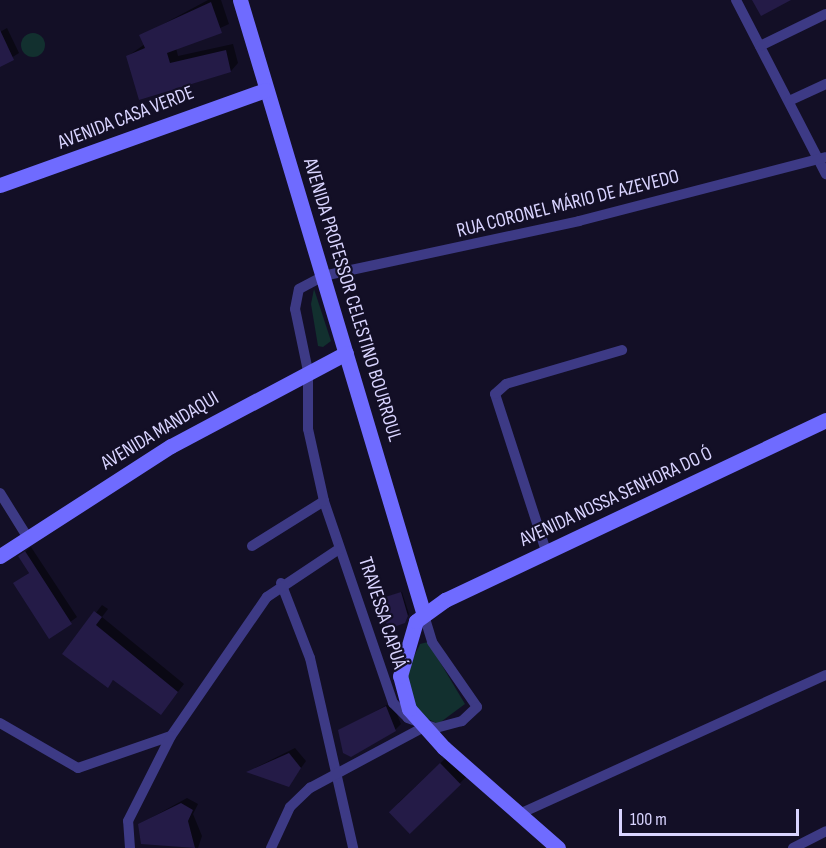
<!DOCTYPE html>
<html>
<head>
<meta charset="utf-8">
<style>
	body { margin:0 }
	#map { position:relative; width:826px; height:848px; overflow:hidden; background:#130f26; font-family:"Sofia Sans Condensed",sans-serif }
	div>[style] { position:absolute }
	.green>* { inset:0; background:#12302f }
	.round { border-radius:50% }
	.shadow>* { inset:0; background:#0007 }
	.building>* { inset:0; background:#241b47; transform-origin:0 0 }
	.street>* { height:10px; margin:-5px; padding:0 5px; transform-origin:5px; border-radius:5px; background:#3d3a85 }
	.secondary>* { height:15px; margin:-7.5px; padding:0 7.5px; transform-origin:7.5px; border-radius:7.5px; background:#6f6bff }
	span { translate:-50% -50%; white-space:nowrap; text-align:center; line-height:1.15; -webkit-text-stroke:4.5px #130f26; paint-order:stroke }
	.street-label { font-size:20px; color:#d9d4ff }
	.scale { position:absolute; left:619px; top:809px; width:180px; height:27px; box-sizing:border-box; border:3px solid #d9d4ff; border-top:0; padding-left:8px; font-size:18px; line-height:21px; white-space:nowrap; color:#d9d4ff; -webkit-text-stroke:4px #130f26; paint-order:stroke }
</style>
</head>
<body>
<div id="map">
	<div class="green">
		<div class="round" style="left:21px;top:33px;width:24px;height:24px"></div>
		<div style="clip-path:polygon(314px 289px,331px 341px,323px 347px,318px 346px,311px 304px)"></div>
		<div style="clip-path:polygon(428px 642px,465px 704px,438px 724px,414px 712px,406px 673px,420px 644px)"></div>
	</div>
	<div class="shadow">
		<div style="clip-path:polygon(208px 0,221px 0,229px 24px,176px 48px,178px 56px,233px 44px,238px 63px,231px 71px,140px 98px,128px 56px,145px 44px,141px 36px)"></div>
		<div style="clip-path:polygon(7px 28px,19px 53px,0 65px,0 32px)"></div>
		<div style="clip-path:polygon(31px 547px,77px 617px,50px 637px,15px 583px,30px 572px,20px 556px)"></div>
		<div style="clip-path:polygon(402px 592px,409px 614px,406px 620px,381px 599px)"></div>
		<div style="clip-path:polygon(102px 605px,108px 609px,102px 617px,184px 684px,167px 706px,114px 679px,108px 686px,64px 654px)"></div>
		<div style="clip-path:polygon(392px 702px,401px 724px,395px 730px,340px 731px)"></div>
		<div style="clip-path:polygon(295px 748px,306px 761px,289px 785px,249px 771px)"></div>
		<div style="clip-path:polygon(448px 756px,467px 776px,459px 784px,398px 803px)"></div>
		<div style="clip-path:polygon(187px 798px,198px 804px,193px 814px,202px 836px,198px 848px,142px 843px,140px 824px)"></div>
	</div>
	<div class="building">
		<div style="clip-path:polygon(752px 0,791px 0,761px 16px)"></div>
		<div style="clip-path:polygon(211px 2px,222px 33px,167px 53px,170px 63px,226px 50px,231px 72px,139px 100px,126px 56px,145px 48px,139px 35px)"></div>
		<div style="clip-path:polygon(0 30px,14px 60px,0 67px)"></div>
		<div style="clip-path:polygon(25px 551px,72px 624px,49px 639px,13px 583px,29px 573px,18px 556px)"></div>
		<div style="clip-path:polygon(401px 592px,408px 616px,405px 623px,388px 629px,379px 599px)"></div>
		<div style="clip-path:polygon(94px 611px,102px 617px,96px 625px,178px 692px,161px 715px,113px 680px,108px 688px,62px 654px)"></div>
		<div style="clip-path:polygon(386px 706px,396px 731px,351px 757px,343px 753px,338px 730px)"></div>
		<div style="clip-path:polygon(289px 753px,301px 768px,289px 787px,246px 772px)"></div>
		<div style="left:440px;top:763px;width:30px;height:71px;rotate:46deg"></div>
		<div style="clip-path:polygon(181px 803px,193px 810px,188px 821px,195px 848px,141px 844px,138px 824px)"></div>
	</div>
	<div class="street">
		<div style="left:736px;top:0;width:196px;rotate:62.7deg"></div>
		<div style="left:760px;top:46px;width:73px;rotate:-25.9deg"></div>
		<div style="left:789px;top:101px;width:41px;rotate:-24.7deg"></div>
		<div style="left:0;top:493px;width:53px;rotate:58.1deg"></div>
		<div style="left:252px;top:546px;width:85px;rotate:-32deg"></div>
		<div style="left:546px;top:551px;width:165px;rotate:-108deg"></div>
		<div style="left:495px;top:394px;width:15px;rotate:-42deg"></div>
		<div style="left:506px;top:384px;width:121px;rotate:-16.3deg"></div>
		<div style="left:281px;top:583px;width:80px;rotate:68.9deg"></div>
		<div style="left:310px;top:658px;width:195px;rotate:77.2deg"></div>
		<div style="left:423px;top:612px;width:31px;rotate:73deg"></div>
		<div style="left:432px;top:642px;width:79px;rotate:55.3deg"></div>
		<div style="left:477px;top:707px;width:21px;rotate:137deg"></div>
		<div style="left:462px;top:721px;width:28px;rotate:165deg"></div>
		<div style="left:435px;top:728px;width:29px;rotate:-160deg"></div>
		<div style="left:408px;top:718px;width:21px;rotate:-135deg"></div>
		<div style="left:393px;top:703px;width:213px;rotate:-108.9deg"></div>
		<div style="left:324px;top:501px;width:74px;rotate:-102.5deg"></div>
		<div style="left:308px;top:429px;width:58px;rotate:-90deg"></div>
		<div style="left:308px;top:371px;width:63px;rotate:-101.8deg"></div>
		<div style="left:295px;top:309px;width:20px;rotate:-79deg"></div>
		<div style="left:299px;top:289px;width:27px;rotate:-28deg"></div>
		<div style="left:323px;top:276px;width:262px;rotate:-12.1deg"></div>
		<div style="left:579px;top:221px;width:255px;rotate:-14.5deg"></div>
		<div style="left:0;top:723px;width:90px;rotate:30deg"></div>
		<div style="left:78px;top:768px;width:98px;rotate:-19deg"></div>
		<div style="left:171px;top:736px;width:169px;rotate:-55.4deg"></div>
		<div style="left:267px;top:597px;width:87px;rotate:-33.7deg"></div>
		<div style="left:517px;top:815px;width:339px;rotate:-24.4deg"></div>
		<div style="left:130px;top:848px;width:27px;rotate:-94deg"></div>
		<div style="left:128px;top:821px;width:95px;rotate:-63.2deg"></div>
		<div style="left:271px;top:848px;width:45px;rotate:-65.1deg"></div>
		<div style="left:290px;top:807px;width:28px;rotate:-44deg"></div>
		<div style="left:310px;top:788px;width:129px;rotate:-28.2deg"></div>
		<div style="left:793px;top:848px;width:37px;rotate:-27deg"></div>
	</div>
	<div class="secondary">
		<div style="left:240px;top:0;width:639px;rotate:73.35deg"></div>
		<div style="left:0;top:185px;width:282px;rotate:-19.7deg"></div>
		<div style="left:0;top:556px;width:203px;rotate:-32.8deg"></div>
		<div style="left:171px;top:446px;width:198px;rotate:-28deg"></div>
		<div style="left:558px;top:848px;width:152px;rotate:-138.7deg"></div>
		<div style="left:444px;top:748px;width:52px;rotate:-131.9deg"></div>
		<div style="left:409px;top:709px;width:34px;rotate:-105deg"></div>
		<div style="left:400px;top:676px;width:57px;rotate:-73.8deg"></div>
		<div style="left:416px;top:621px;width:36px;rotate:-36deg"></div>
		<div style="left:445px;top:600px;width:421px;rotate:-25.3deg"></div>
	</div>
	<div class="street-label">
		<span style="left:126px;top:118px;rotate:-21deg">AVENIDA CASA VERDE</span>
		<span style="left:568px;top:204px;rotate:-14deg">RUA CORONEL MÁRIO DE AZEVEDO</span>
		<span style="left:352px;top:300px;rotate:73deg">AVENIDA PROFESSOR CELESTINO BOURROUL</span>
		<span style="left:160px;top:431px;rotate:-31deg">AVENIDA MANDAQUI</span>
		<span style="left:616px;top:497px;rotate:-25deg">AVENIDA NOSSA SENHORA DO Ó</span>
		<span style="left:382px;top:613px;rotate:72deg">TRAVESSA CAPUÁ</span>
	</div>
	<div class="scale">100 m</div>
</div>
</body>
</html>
